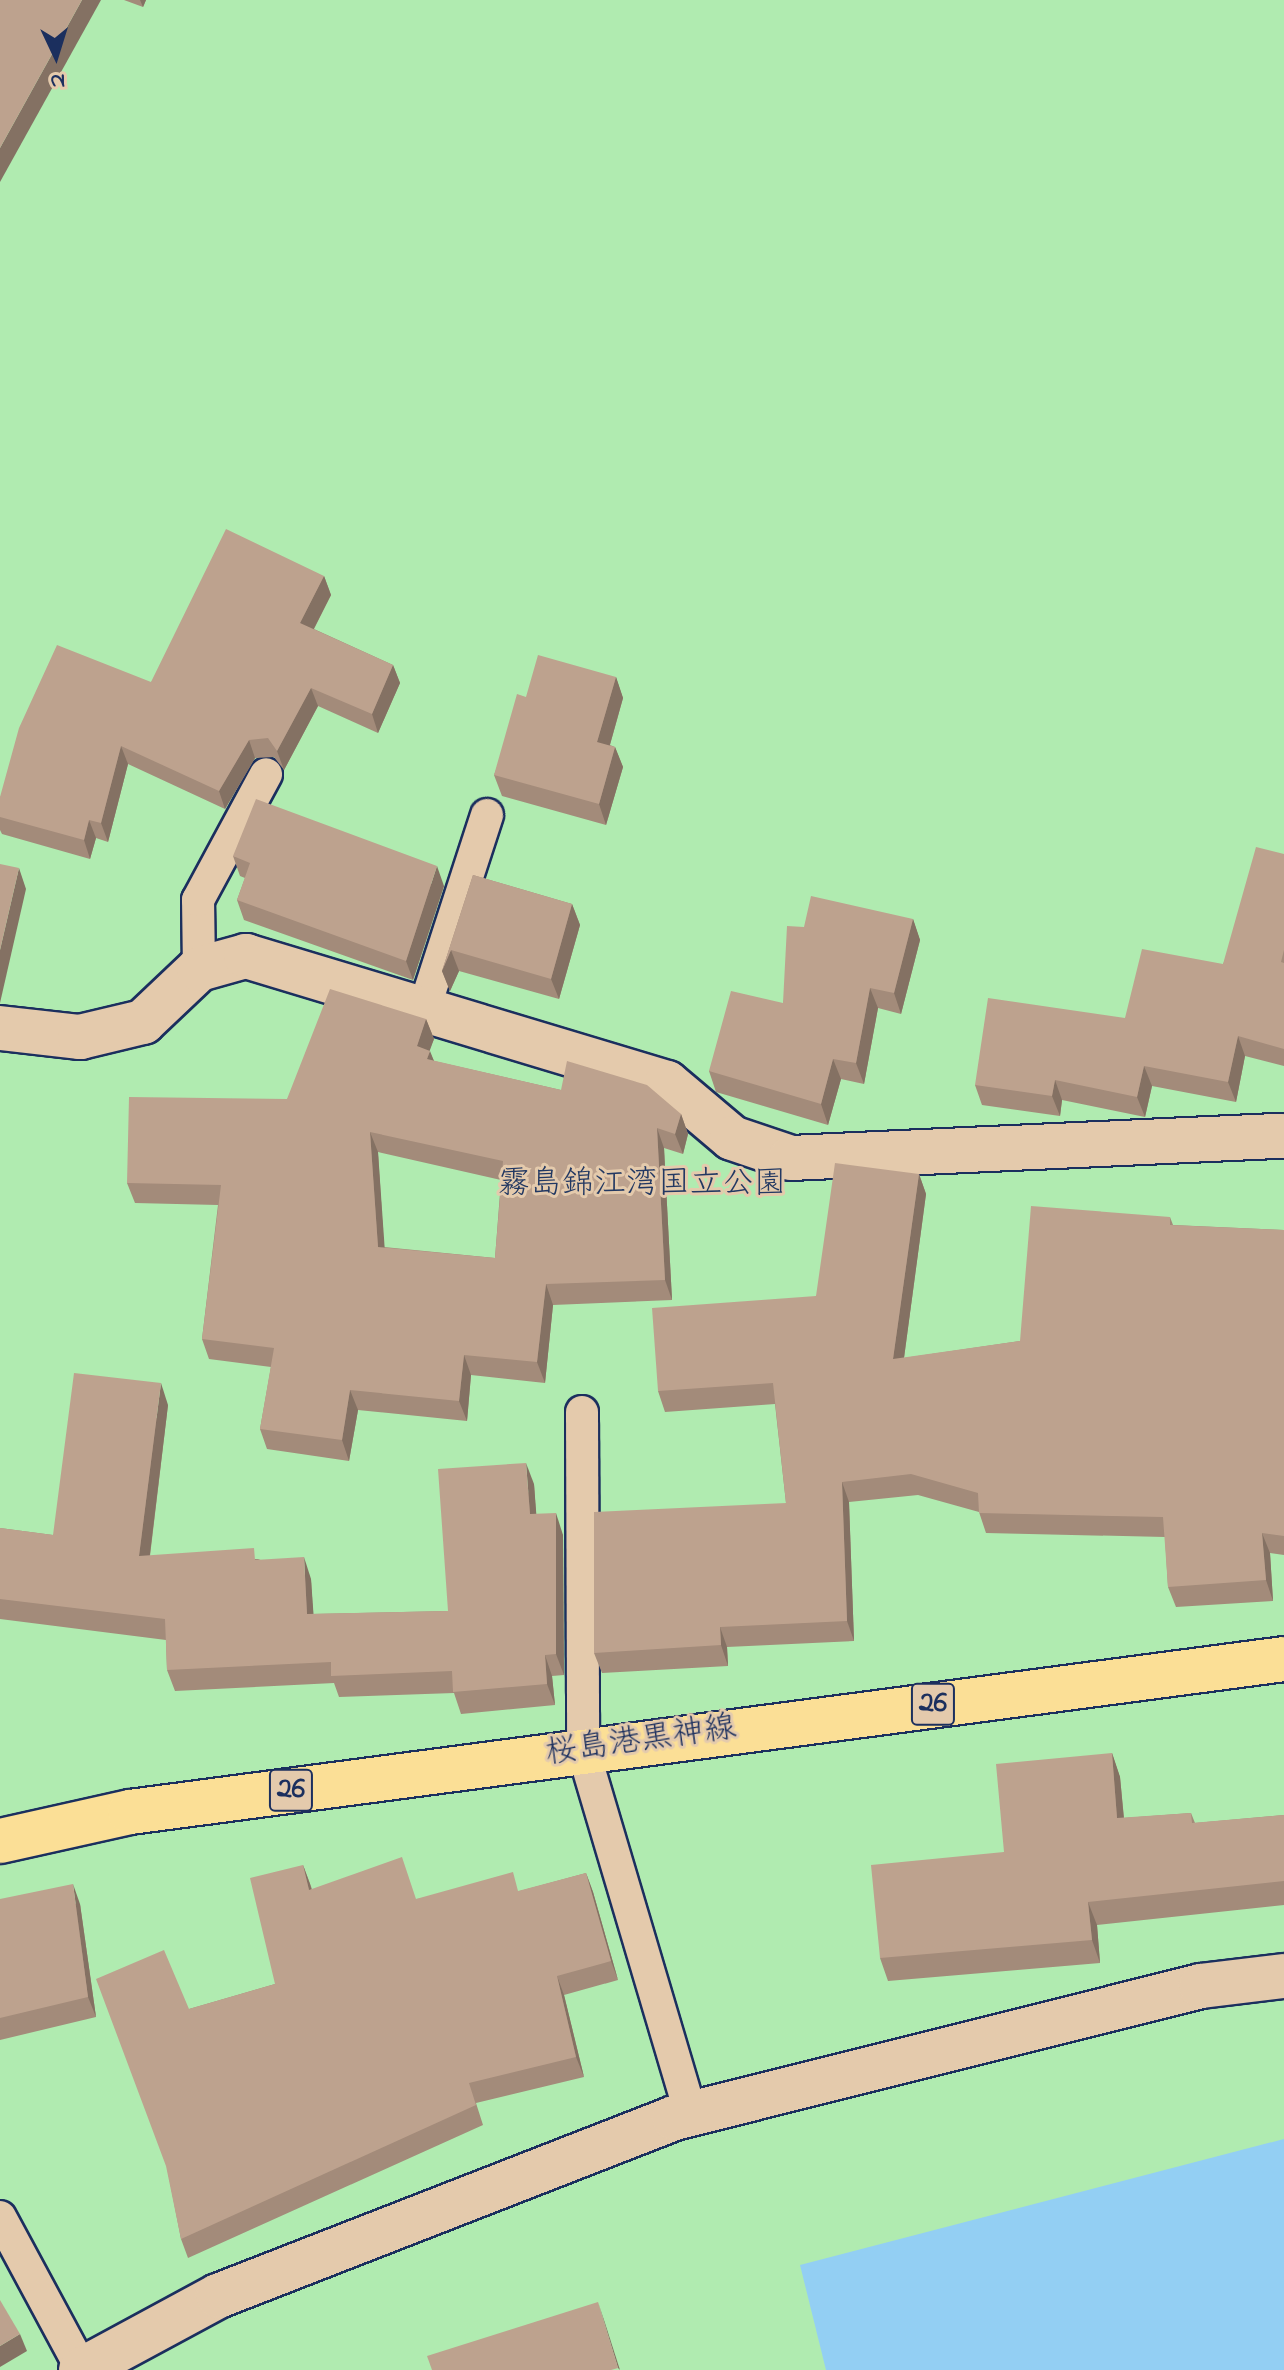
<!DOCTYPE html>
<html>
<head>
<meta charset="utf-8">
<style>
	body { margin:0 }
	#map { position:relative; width:1284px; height:2370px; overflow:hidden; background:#e4caac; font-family:"Indie Flower","Klee One",sans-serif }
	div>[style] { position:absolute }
	.green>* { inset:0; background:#b0ebb0; transform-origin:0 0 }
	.water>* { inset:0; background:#93cff3 }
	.roads { filter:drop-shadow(2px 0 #1b2f5e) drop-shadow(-2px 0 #1b2f5e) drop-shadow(0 2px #1b2f5e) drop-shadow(0 -2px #1b2f5e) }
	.service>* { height:32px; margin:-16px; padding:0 16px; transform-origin:16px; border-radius:16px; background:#e4caac }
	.minor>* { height:44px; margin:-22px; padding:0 22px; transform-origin:22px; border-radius:22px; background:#e4caac }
	.primary>* { height:44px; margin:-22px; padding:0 22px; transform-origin:22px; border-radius:22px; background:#fbdf96 }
	.wall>* { inset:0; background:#a38b7a }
	.shaded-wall>* { inset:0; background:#847163 }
	.building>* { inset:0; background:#bda28e }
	span { translate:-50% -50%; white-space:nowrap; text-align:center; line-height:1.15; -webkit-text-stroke:6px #e4caac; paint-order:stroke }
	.shield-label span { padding:2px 6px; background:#e4caac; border:2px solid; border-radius:6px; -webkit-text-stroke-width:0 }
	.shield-label { font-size:30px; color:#1b2f5e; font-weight:700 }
	.park-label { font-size:32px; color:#223862 }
	.street-label { font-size:32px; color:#1b2f5e }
	.north { position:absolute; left:16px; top:16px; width:80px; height:80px; -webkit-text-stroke:6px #e4caac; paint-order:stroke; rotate:176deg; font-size:22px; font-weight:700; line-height:32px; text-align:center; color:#1b2f5e }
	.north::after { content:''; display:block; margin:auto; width:28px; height:36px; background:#1b2f5e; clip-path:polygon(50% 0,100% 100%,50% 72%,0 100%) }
</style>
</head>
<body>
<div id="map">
	<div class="green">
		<div style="left:0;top:0;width:1284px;height:2370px"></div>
	</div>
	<div class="water">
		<div style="clip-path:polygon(1284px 2139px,1284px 2370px,826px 2370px,800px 2265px)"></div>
	</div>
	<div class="roads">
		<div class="service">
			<div style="left:199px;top:969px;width:69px;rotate:-90.8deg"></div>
			<div style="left:198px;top:900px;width:143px;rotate:-61.6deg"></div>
			<div style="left:424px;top:1009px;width:204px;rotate:-72deg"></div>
			<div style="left:582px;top:1412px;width:338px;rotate:89.8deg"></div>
			<div style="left:583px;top:1750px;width:383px;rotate:73.5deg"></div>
			<div style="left:0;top:2217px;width:173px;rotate:61.7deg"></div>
		</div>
		<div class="minor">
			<div style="left:0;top:1028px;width:81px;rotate:6.4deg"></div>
			<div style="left:80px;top:1037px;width:65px;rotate:-13.4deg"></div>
			<div style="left:143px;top:1022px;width:77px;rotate:-43.4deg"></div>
			<div style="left:199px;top:969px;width:49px;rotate:-15.5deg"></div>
			<div style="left:246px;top:956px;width:440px;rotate:16.8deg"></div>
			<div style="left:667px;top:1083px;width:85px;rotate:40.2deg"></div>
			<div style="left:732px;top:1138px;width:62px;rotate:18.7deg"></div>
			<div style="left:791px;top:1158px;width:493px;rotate:-2.6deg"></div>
			<div style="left:81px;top:2370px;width:156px;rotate:-28.4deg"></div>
			<div style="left:218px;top:2296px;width:490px;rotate:-21.3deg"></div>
			<div style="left:674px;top:2118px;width:543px;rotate:-14.06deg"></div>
			<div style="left:1201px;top:1986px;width:84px;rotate:-6.9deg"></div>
		</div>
		<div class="primary">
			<div style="left:0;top:1841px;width:133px;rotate:-12.6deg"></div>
			<div style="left:130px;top:1812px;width:1164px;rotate:-7.55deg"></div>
		</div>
	</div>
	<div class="wall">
		<div style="clip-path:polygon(124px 0,146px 0,143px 7px)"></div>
		<div style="clip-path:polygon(324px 576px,331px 595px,314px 629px,393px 665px,400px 683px,378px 733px,318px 706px,284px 770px,274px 757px,255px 758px,225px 809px,128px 764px,108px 842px,96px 838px,90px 859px,2px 834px,0 830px,0 797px,151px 682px)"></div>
		<div style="clip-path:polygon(616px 677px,623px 698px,610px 745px,615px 747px,623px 767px,606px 825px,502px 796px,494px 775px,526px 697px)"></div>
		<div style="clip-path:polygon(1284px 854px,1284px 1066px,1245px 1056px,1236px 1102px,1152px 1086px,1145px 1117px,1062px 1100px,1060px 1116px,982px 1105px,975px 1085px,1125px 1018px,1223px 964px)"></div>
		<div style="clip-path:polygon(233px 856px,444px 886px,413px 980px,244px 920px,237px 900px,245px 878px,240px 876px)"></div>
		<div style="clip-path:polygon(473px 875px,572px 904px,580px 925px,559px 999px,459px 971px,450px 991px,442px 971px)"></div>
		<div style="clip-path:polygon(913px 919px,920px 940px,901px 1014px,878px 1008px,864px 1084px,841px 1079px,828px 1125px,716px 1092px,709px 1071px,783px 1003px,804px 927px)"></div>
		<div style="clip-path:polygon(evenodd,426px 1019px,434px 1039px,429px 1051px,434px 1061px,561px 1090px,681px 1114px,688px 1134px,683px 1154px,664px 1148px,672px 1300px,553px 1305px,545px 1383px,471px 1375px,467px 1421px,358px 1410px,349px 1461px,267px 1449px,260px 1429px,271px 1367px,209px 1359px,202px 1339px,218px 1205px,135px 1203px,127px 1183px,287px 1099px,426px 1019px,378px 1152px,501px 1180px,495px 1258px,384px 1247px,378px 1152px)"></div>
		<div style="clip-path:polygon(919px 1174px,926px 1194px,904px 1358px,1020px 1341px,1170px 1217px,1173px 1225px,1284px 1230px,1284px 1555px,1270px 1553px,1273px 1601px,1176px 1607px,1168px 1587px,1165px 1537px,986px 1533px,979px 1512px,918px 1495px,849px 1502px,854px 1641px,727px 1647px,728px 1666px,602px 1673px,594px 1653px,786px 1503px,775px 1404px,665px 1412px,658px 1391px,816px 1296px)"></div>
		<div style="clip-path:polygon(168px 1405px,150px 1556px,258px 1559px,311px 1579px,313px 1614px,448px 1611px,534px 1484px,536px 1514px,563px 1535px,564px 1675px,552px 1676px,555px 1705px,461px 1714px,454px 1693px,339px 1697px,334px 1683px,175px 1691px,167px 1670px,166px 1640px,0 1619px,0 1528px,53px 1535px)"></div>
		<div style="clip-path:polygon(1112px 1753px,1120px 1777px,1124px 1818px,1191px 1813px,1195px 1823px,1284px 1815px,1284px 1905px,1097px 1925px,1100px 1963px,888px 1981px,880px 1958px,1004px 1852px)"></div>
		<div style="clip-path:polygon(303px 1865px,312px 1889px,416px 1899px,520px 1891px,586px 1873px,593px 1892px,618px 1980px,564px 1995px,584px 2077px,476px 2103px,483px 2125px,188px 2258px,181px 2239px,167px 2167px,189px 2009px,275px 1984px)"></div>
		<div style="clip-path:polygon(0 1899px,80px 1904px,96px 2017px,0 2040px)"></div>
	</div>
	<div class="shaded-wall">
		<div style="clip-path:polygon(82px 0,101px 0,0 182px,0 148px)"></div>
		<div style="clip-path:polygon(140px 0,146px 0,143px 7px)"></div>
		<div style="clip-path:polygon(324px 576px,331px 595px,307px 642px,300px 623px)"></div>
		<div style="clip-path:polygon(393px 665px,400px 683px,378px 733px,372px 714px)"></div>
		<div style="clip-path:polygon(616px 677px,623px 698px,605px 762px,597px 742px)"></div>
		<div style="clip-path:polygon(311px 688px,318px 706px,284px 770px,277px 751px)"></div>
		<div style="clip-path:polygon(249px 740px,255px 758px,225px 809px,219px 791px)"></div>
		<div style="clip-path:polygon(121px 746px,128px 764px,108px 842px,101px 823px)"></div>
		<div style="clip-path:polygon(615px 747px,623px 767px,606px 825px,599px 804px)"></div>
		<div style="clip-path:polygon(89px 820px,96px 838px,90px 859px,84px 840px)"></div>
		<div style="clip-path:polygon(437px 866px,444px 886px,413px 980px,406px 961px)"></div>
		<div style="clip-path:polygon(19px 868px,26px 889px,0 1003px,0 950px)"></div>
		<div style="clip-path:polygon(572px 904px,580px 925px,559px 999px,551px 979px)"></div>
		<div style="clip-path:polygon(913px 919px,920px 940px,901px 1014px,894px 993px)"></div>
		<div style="clip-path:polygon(451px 950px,459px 971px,450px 991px,442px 971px)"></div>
		<div style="clip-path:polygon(870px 988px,878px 1008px,864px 1084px,856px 1063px)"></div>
		<div style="clip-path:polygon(426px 1019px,434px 1039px,424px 1066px,417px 1046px)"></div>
		<div style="clip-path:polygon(1238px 1036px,1245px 1056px,1236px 1102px,1228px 1082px)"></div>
		<div style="clip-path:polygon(430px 1051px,438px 1071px,427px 1059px)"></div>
		<div style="clip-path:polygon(833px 1059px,841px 1079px,828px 1125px,821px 1104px)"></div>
		<div style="clip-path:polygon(1144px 1066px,1152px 1086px,1145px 1117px,1137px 1097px)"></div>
		<div style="clip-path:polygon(1055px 1080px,1062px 1100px,1060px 1116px,1052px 1096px)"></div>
		<div style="clip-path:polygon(681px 1114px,688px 1134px,683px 1154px,675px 1134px)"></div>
		<div style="clip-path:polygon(657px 1128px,664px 1148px,672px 1300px,665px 1280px)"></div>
		<div style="clip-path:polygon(370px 1132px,378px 1152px,386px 1267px,378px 1247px)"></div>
		<div style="clip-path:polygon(919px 1174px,926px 1194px,901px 1380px,893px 1359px)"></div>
		<div style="clip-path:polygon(546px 1284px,553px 1305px,545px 1383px,537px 1362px)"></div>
		<div style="clip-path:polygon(464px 1355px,471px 1375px,467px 1421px,459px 1401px)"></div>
		<div style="clip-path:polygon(161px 1383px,168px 1405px,147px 1578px,139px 1556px)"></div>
		<div style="clip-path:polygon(350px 1390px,358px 1410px,349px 1461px,342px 1440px)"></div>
		<div style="clip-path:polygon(526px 1463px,534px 1484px,538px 1536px,530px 1514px)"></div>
		<div style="clip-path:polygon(842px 1482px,849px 1502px,854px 1641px,847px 1621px)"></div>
		<div style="clip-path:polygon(556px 1513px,563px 1535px,564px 1675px,556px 1654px)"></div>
		<div style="clip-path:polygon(1262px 1533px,1270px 1553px,1273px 1601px,1266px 1580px)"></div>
		<div style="clip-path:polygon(304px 1557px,311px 1579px,315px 1635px,307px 1614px)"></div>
		<div style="clip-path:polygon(720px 1627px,727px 1647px,728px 1666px,721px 1645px)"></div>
		<div style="clip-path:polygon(545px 1655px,552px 1676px,555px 1705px,547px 1684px)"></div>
		<div style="clip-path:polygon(1112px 1753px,1120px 1777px,1126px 1842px,1117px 1818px)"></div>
		<div style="clip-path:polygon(303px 1865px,310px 1884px,316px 1909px,309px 1890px)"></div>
		<div style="clip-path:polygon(586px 1873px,593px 1892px,618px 1980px,611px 1961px)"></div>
		<div style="clip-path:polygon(73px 1884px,80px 1904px,96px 2017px,88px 1997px)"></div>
		<div style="clip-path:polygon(1088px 1902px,1097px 1925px,1100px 1963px,1092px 1940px)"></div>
		<div style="clip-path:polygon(557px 1976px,564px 1995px,584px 2077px,576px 2057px)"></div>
		<div style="clip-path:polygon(598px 2302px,605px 2323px,620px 2370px,618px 2368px)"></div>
		<div style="clip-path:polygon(20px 2334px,27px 2351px,0 2367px,0 2346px)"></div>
	</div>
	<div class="building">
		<div style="clip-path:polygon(0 0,82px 0,0 148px)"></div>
		<div style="clip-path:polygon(226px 529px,324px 576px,300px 623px,393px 665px,372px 714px,311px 688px,277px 751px,268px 738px,249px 740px,219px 791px,121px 746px,101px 823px,89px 820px,84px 840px,0 817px,0 797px,19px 728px,57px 645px,151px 682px)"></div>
		<div style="clip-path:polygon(538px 655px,616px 677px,597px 742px,615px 747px,599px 804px,494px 775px,517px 694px,526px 697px)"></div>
		<div style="clip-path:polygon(256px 799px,437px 866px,406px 961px,237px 900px,250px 863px,233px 856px)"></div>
		<div style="clip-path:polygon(1256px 847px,1284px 854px,1284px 950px,1281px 962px,1284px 963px,1284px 1049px,1238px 1036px,1228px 1082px,1144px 1066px,1137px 1097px,1055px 1080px,1052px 1096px,975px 1085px,988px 998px,1125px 1018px,1142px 949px,1223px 964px)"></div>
		<div style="clip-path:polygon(0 864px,19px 868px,0 950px)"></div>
		<div style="clip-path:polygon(473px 875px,572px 904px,551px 979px,451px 950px,442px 971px)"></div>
		<div style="clip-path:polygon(811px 896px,913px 919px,894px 993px,870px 988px,856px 1063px,833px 1059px,821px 1104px,709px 1071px,731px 991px,783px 1003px,787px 926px,804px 927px)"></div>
		<div style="clip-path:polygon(evenodd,330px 989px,426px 1019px,417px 1046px,430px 1051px,427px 1059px,561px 1090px,567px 1061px,647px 1085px,681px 1114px,675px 1134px,657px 1128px,665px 1280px,546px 1284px,537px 1362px,464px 1355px,459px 1401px,350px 1390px,342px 1440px,260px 1429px,274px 1348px,202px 1339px,221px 1185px,127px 1183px,129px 1097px,287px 1099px,330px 989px,370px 1132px,503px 1161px,495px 1258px,378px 1247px,370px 1132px)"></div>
		<div style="clip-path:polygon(835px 1163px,919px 1174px,893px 1359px,1020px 1341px,1031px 1206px,1170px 1217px,1170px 1225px,1284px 1230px,1284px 1536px,1262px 1533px,1266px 1580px,1168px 1587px,1163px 1517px,979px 1513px,978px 1493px,911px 1474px,842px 1482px,847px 1621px,720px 1627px,721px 1645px,594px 1653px,594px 1512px,786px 1503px,773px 1383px,658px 1391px,652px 1308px,816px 1296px)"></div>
		<div style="clip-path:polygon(74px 1373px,161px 1383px,139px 1556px,254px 1548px,255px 1560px,304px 1557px,307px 1614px,448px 1611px,438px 1469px,526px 1463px,530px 1514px,556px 1513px,556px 1654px,545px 1655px,547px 1684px,453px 1692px,452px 1671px,331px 1676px,331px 1662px,167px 1670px,165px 1619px,0 1599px,0 1528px,53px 1535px)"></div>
		<div style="clip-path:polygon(1112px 1753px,1117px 1818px,1191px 1813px,1192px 1823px,1284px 1815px,1284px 1881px,1088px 1902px,1092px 1940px,880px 1958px,871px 1865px,1004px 1852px,996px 1764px)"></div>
		<div style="clip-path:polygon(402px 1857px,416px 1899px,513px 1872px,518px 1891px,586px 1873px,611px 1961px,557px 1976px,576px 2057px,469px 2083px,476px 2105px,181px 2239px,166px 2166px,96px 1979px,164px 1950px,189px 2009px,275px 1984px,250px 1878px,303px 1865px,309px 1890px)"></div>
		<div style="clip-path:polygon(73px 1884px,88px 1997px,0 2018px,0 1899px)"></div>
		<div style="clip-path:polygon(0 2300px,20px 2334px,0 2346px)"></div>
		<div style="clip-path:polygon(598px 2302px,618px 2368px,611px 2370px,432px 2370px,427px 2356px)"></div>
	</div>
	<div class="shield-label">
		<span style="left:933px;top:1704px">26</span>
		<span style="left:291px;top:1790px">26</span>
	</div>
	<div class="park-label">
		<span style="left:642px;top:1185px">霧島錦江湾国立公園</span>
	</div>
	<div class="street-label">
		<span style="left:641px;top:1742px;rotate:-8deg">桜島港黒神線</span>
	</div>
	<div class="north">N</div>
</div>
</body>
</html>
